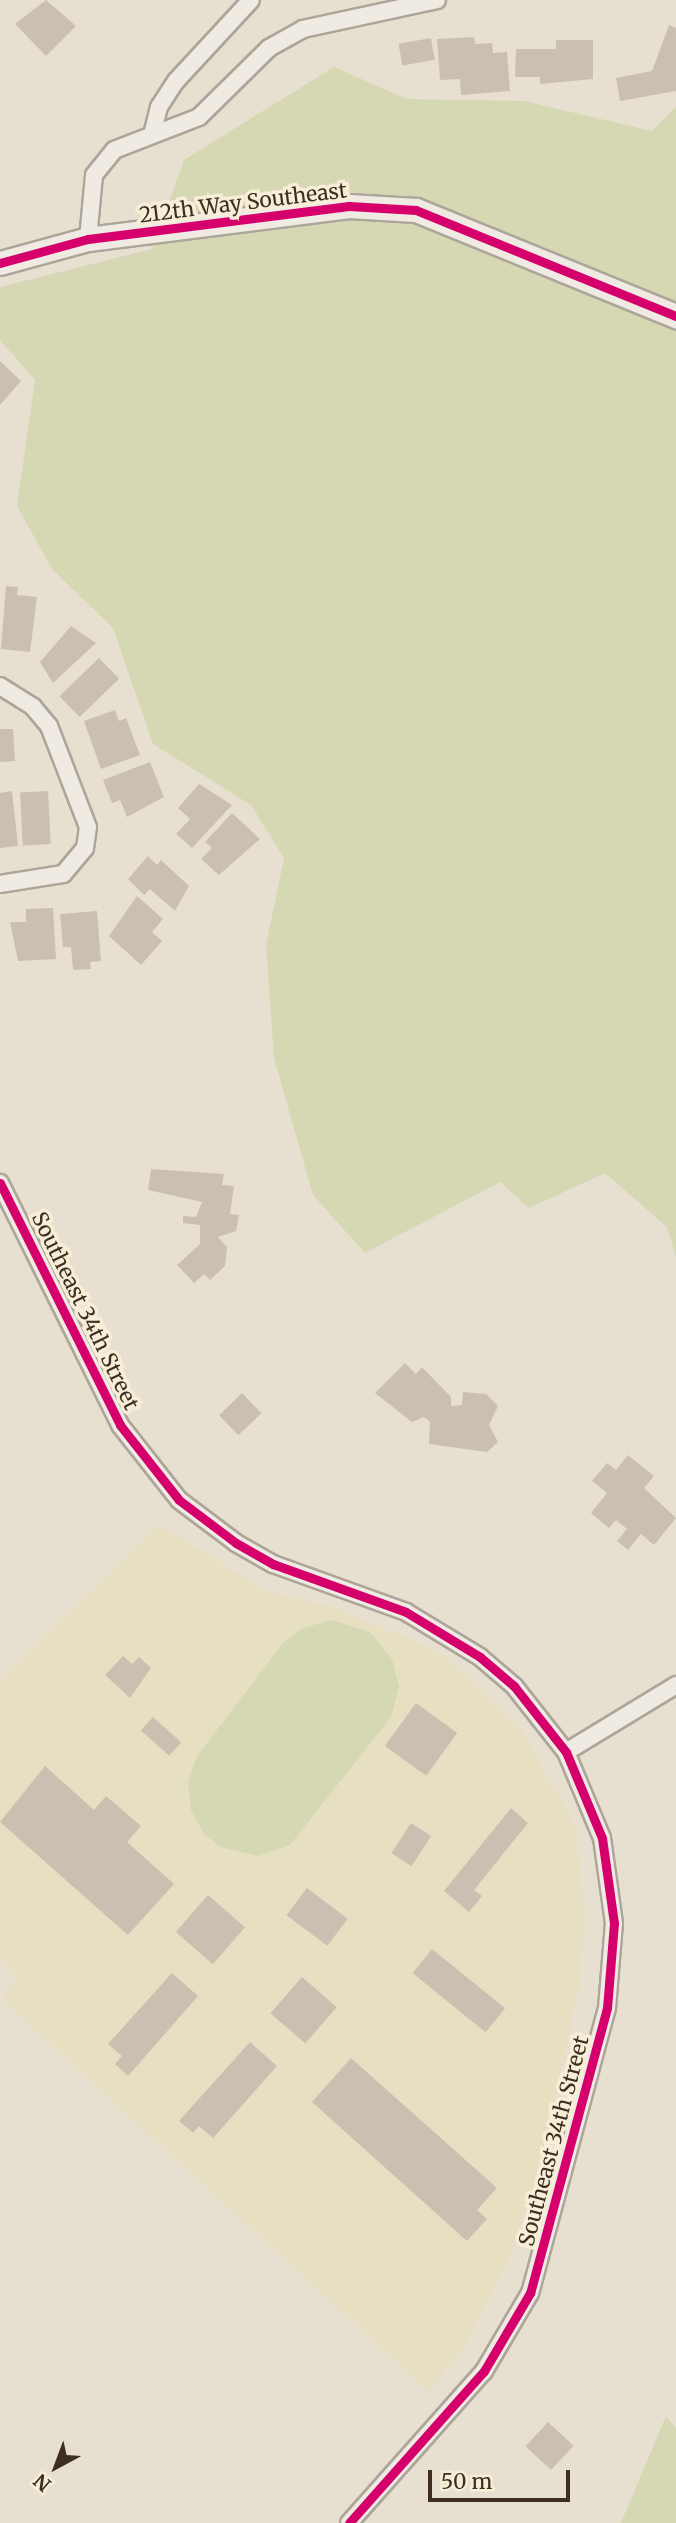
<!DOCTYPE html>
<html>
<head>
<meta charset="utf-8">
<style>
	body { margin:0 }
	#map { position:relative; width:676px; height:2523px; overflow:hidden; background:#e7e0d1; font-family:Merriweather,serif }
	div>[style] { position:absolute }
	.farmland>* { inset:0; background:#e6dfc2 }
	.green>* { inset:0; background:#d6d7b3 }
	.building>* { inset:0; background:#cbbfb2; transform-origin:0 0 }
	.roads { filter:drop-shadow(2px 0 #ada599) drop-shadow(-2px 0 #ada599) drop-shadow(0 2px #ada599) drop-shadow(0 -2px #ada599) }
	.street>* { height:16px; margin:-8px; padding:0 8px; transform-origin:8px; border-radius:8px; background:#efebe3 }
	.secondary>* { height:23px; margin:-11.5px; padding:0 11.5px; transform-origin:11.5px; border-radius:11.5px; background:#efebe3 }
	.cycleway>* { height:9px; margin:-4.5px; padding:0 4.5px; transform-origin:4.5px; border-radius:4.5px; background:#d6006c }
	span { translate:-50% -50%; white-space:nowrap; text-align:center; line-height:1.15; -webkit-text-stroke:7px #f7eed8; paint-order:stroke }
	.street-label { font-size:21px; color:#3d2e20 }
	.north { position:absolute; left:21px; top:2432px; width:70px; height:70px; -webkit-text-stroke:5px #f7eed8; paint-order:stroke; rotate:221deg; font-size:19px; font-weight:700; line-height:28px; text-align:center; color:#3d2e20 }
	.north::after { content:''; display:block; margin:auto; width:24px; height:32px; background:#3d2e20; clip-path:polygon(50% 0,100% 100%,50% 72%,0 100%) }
	.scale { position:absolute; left:428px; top:2470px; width:142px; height:32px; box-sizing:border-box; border:4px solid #3d2e20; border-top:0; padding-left:9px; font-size:21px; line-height:24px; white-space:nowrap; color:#3d2e20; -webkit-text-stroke:5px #f7eed8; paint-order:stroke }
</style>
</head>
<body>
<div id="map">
	<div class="farmland">
		<div style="clip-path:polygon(159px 1525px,268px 1592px,336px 1608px,442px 1653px,522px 1730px,576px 1828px,584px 1916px,580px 1980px,548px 2135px,510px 2258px,467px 2342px,429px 2392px,1px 1999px,17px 1977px,0 1960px,0 1679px)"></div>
	</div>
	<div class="green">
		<div style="clip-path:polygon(334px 67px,407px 99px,524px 101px,652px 131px,676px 107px,676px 1257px,667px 1227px,605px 1173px,529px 1208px,500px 1182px,365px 1253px,313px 1195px,274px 1058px,266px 945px,284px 858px,251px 805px,153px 744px,113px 628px,52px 569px,17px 506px,35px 380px,0 340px,0 287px,152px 249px,184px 160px)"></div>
		<div style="clip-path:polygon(331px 1620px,370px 1632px,392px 1659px,399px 1687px,391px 1717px,290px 1845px,258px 1856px,221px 1847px,204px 1834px,191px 1810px,188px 1782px,197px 1756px,283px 1643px,303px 1628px)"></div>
		<div style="clip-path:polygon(666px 2416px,676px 2428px,676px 2523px,621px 2523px)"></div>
	</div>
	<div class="building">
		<div style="clip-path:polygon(46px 0,76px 26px,46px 56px,15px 24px)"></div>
		<div style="clip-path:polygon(669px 25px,676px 28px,676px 91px,620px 101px,616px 78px,652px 71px)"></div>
		<div style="clip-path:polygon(474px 37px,475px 44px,492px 43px,493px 53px,507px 52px,510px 91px,461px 95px,460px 79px,440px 80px,437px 39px)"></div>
		<div style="left:431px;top:38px;width:22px;height:33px;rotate:80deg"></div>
		<div style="clip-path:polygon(556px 40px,593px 40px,593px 79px,540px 84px,540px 77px,515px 77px,516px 49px,556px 49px)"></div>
		<div style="clip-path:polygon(0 361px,21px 381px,0 405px)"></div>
		<div style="clip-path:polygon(6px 586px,18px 587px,17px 595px,37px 597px,30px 652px,1px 649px)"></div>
		<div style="clip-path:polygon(71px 626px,96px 643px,53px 683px,40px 662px)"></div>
		<div style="left:99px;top:658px;width:29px;height:55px;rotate:46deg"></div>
		<div style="clip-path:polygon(115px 710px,119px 721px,126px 718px,140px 755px,101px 769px,84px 721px)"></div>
		<div style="clip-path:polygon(0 729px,13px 729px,15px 761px,0 762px)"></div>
		<div style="clip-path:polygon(150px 762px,164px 797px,127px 817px,120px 800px,112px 803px,103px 780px)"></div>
		<div style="clip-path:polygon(199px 784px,232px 805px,192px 848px,176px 834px,190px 819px,178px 808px)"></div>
		<div style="clip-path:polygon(12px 791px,18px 846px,0 848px,0 793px)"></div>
		<div style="left:48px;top:791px;width:53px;height:28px;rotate:87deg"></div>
		<div style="clip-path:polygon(232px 813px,260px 839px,219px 875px,201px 859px,212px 848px,205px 842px)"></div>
		<div style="clip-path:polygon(148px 856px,157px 865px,161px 860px,189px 886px,175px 911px,150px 889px,144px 895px,128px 879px)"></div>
		<div style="clip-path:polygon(137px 896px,163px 919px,152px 932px,162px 941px,141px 965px,109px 936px)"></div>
		<div style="clip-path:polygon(53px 908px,56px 959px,18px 961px,10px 922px,26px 922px,26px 909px)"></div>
		<div style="clip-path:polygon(97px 911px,101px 961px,90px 962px,91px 969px,73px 970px,71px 947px,63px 947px,60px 914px)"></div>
		<div style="clip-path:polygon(151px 1169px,224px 1174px,222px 1185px,234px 1186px,230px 1214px,239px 1215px,236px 1231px,218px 1237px,227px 1247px,225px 1266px,210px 1280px,204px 1274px,194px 1283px,177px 1265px,200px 1244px,200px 1225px,183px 1223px,183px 1216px,196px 1217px,202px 1202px,148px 1190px)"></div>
		<div style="clip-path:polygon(405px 1363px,416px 1374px,422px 1367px,451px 1397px,451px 1406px,462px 1405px,463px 1392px,486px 1394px,498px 1406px,489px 1425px,498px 1442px,487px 1452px,429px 1444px,430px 1422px,424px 1417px,412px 1422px,375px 1393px)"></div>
		<div style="left:242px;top:1393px;width:28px;height:32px;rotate:46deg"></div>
		<div style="clip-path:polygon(628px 1455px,654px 1476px,644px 1488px,676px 1518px,654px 1545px,641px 1534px,628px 1550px,617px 1541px,627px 1529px,616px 1520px,609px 1528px,591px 1513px,607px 1493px,592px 1481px,607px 1463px,616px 1470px)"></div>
		<div style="clip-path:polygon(123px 1656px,132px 1664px,139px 1657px,151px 1668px,130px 1698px,105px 1675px)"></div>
		<div style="left:416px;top:1703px;width:51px;height:53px;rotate:36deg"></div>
		<div style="left:153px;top:1717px;width:38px;height:18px;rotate:42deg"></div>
		<div style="clip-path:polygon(45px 1766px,94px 1810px,106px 1796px,141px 1826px,127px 1842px,174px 1884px,128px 1935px,0 1822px)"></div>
		<div style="clip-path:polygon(511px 1808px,528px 1823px,474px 1890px,482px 1896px,469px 1912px,444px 1891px)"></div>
		<div style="left:411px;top:1823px;width:24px;height:36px;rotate:33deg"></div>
		<div style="left:307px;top:1888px;width:51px;height:34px;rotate:37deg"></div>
		<div style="left:208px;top:1895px;width:49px;height:49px;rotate:41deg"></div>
		<div style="left:432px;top:1949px;width:94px;height:31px;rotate:39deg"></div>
		<div style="clip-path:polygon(172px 1973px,198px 1996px,128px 2076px,115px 2064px,122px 2056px,108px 2044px)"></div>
		<div style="left:302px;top:1977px;width:46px;height:48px;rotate:41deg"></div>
		<div style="clip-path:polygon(250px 2042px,277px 2066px,213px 2138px,199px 2126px,193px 2133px,179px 2121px)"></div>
		<div style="clip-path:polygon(351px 2058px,497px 2188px,477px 2210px,487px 2219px,467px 2241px,312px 2102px)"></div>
		<div style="left:548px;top:2422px;width:35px;height:33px;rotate:43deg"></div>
	</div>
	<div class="roads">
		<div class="street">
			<div style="left:152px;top:135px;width:29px;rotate:-76deg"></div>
			<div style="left:159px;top:107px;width:31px;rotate:-57deg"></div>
			<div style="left:176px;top:81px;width:110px;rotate:-47.2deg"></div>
			<div style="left:88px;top:239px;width:64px;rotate:-84.6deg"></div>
			<div style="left:94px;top:175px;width:32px;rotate:-51deg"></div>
			<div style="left:114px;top:150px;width:91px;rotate:-21.2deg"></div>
			<div style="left:199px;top:117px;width:98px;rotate:-44.6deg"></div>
			<div style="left:269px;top:48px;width:39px;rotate:-29deg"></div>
			<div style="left:303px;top:29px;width:137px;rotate:-12.2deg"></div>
			<div style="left:0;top:686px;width:39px;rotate:32deg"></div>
			<div style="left:33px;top:707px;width:25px;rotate:50deg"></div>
			<div style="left:49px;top:726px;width:108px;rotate:68.9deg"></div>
			<div style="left:88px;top:827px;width:21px;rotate:98deg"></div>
			<div style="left:85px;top:848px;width:34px;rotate:130deg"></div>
			<div style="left:63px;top:874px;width:64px;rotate:171deg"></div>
			<div style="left:0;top:1183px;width:270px;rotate:63.6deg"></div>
			<div style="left:120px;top:1425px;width:95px;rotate:51.8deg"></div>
			<div style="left:179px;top:1500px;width:71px;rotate:37deg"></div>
			<div style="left:236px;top:1543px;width:43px;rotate:29.6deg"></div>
			<div style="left:273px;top:1564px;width:141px;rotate:19.8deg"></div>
			<div style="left:406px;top:1612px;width:87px;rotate:31.3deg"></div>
			<div style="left:480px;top:1657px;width:45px;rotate:40.5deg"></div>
			<div style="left:514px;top:1686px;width:84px;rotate:51.8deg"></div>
			<div style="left:566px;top:1752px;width:93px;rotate:67.3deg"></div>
			<div style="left:602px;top:1838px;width:86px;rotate:82deg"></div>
			<div style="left:614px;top:1923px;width:85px;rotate:94.7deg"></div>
			<div style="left:607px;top:2008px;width:295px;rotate:105.1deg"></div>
			<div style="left:530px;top:2293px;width:91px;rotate:120.5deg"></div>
			<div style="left:484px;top:2371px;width:203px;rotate:131.6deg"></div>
			<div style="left:566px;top:1752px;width:129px;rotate:-31.3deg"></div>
		</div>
		<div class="secondary">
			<div style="left:0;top:263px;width:91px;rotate:-15.3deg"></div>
			<div style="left:88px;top:239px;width:263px;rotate:-7.2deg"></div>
			<div style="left:349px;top:206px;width:67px;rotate:3.4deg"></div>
			<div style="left:416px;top:210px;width:281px;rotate:22.2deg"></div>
		</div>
	</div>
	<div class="cycleway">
		<div style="left:0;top:263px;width:91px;rotate:-15.3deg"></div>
		<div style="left:88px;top:239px;width:263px;rotate:-7.2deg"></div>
		<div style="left:349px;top:206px;width:67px;rotate:3.4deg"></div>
		<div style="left:416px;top:210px;width:281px;rotate:22.2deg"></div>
		<div style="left:0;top:1183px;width:270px;rotate:63.6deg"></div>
		<div style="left:120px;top:1425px;width:95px;rotate:51.8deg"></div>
		<div style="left:179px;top:1500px;width:71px;rotate:37deg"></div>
		<div style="left:236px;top:1543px;width:43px;rotate:29.6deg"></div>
		<div style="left:273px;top:1564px;width:141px;rotate:19.8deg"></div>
		<div style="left:406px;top:1612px;width:87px;rotate:31.3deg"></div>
		<div style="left:480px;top:1657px;width:45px;rotate:40.5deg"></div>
		<div style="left:514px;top:1686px;width:84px;rotate:51.8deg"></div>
		<div style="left:566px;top:1752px;width:93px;rotate:67.3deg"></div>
		<div style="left:602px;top:1838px;width:86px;rotate:82deg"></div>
		<div style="left:614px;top:1923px;width:85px;rotate:94.7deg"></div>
		<div style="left:607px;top:2008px;width:295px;rotate:105.1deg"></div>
		<div style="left:530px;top:2293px;width:91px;rotate:120.5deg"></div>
		<div style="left:484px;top:2371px;width:203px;rotate:131.6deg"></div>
	</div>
	<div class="street-label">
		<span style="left:243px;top:203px;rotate:-7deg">212th Way Southeast</span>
		<span style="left:85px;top:1311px;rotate:64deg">Southeast 34th Street</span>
		<span style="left:554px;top:2141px;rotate:-75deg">Southeast 34th Street</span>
	</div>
	<div class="north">N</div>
	<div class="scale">50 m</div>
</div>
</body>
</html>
